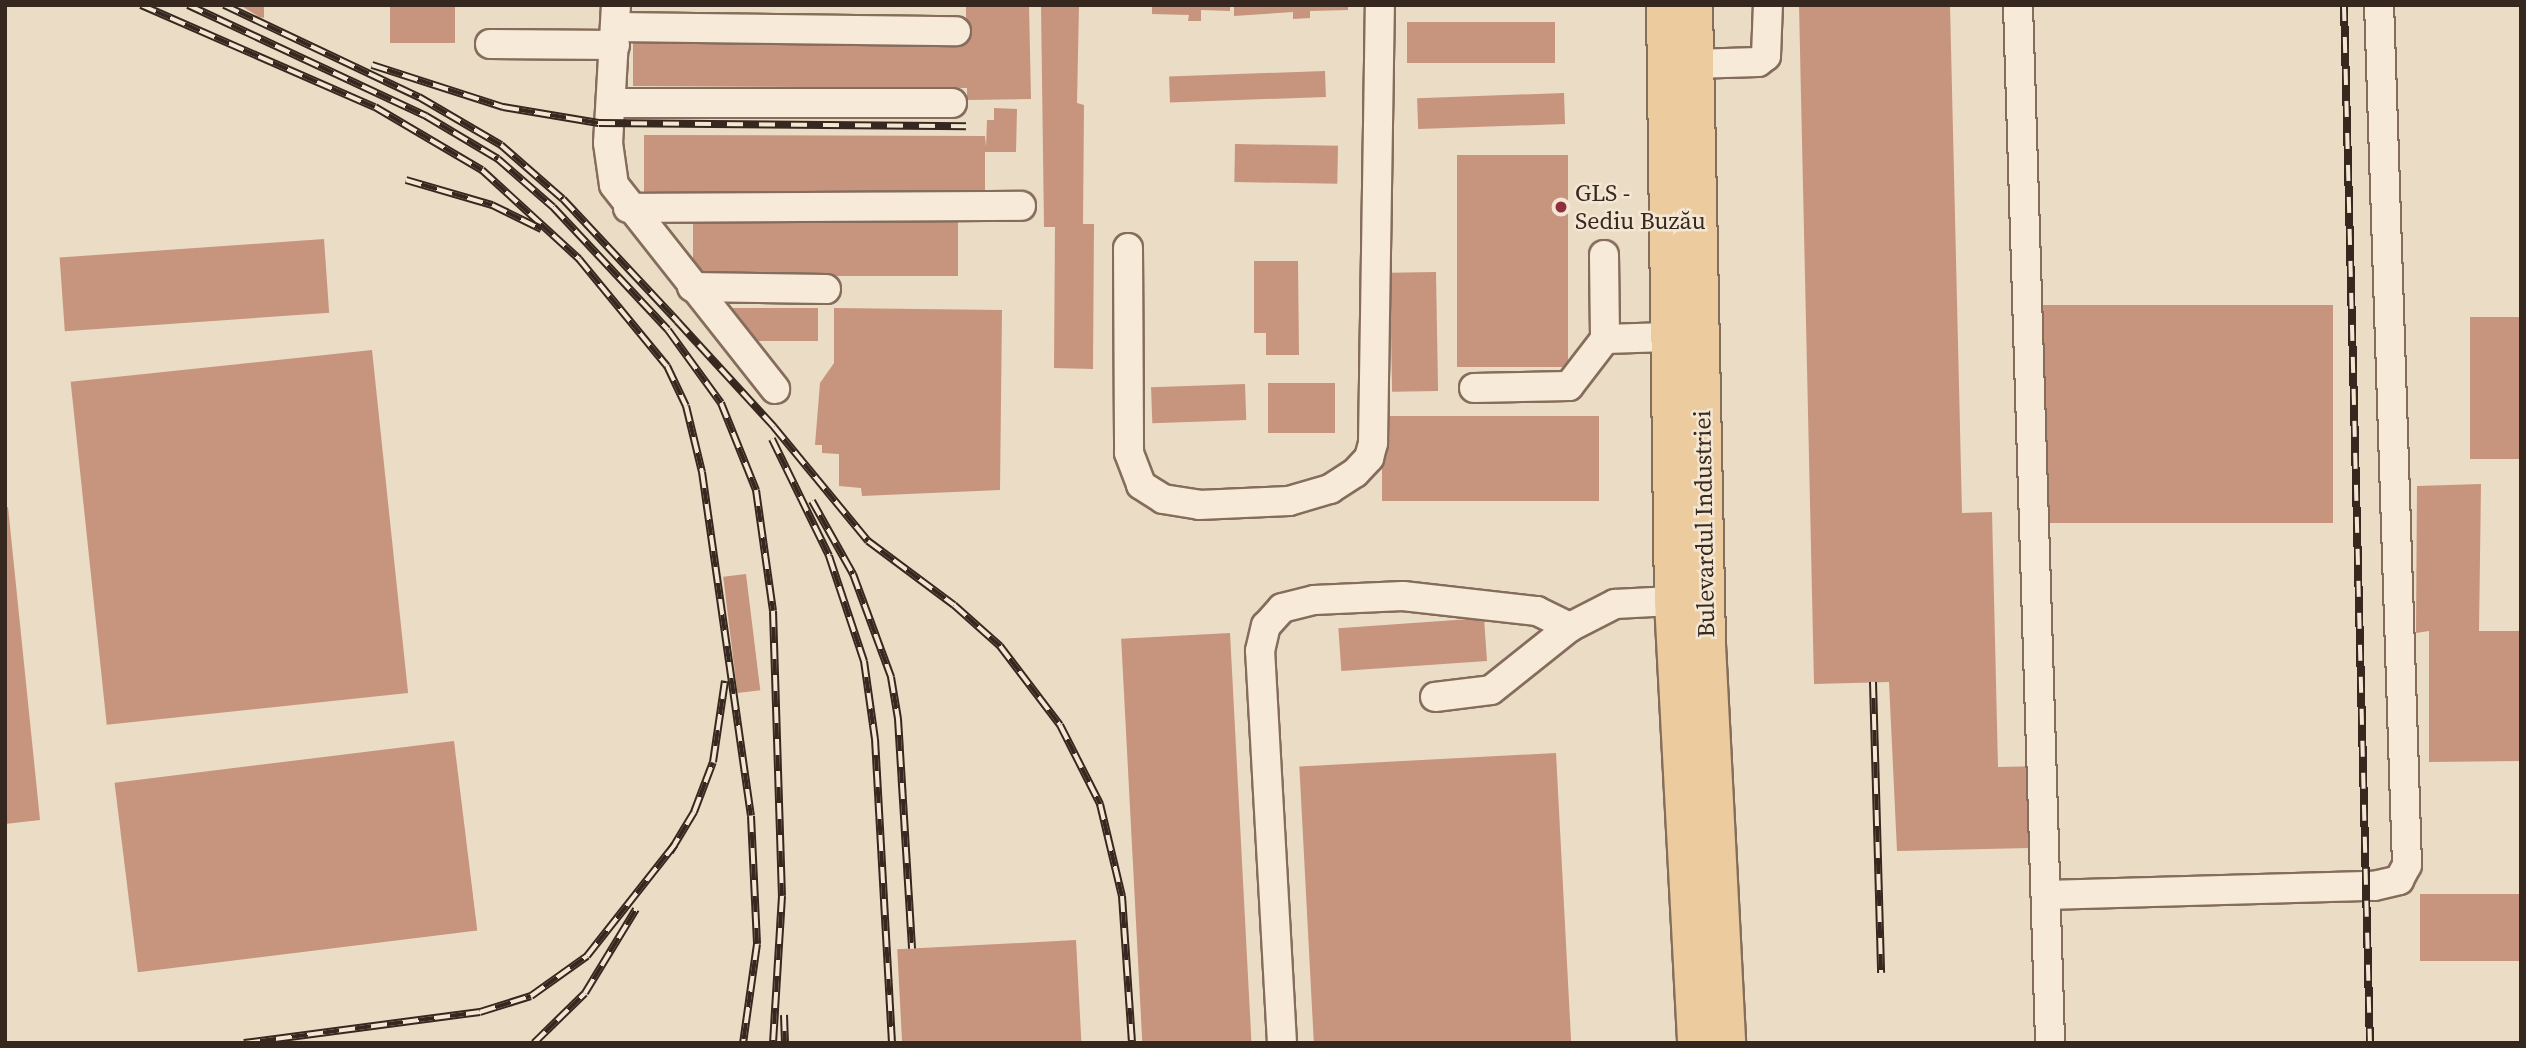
<!DOCTYPE html>
<html>
<head>
<meta charset="utf-8">
<style>
	body { margin:0 }
	#map { position:relative; width:2526px; height:1048px; overflow:hidden; background:#ebdcc5; font-family:"Source Serif 4",serif }
	div>[style] { position:absolute }
	.building>* { inset:0; background:#c7947d; transform-origin:0 0 }
	.roads { filter:drop-shadow(2px 0 #856d5c) drop-shadow(-2px 0 #856d5c) drop-shadow(0 2px #856d5c) drop-shadow(0 -2px #856d5c) }
	.minor>* { height:28px; margin:-14px; padding:0 14px; transform-origin:14px; border-radius:14px; background:#f7ead8 }
	.major>* { height:35px; margin:-17.5px; padding:0 17.5px; transform-origin:17.5px; border-radius:17.5px; background:#eccb9f }
	.rail>* { height:8px; margin-top:-4px; transform-origin:0; background:repeating-linear-gradient(90deg,#f3e7d4 0 16px,#36281f 0 32px); box-sizing:border-box; border-block:2px solid #36281f }
	.dots>* { width:19px; height:19px; translate:-50% -50%; box-sizing:border-box; border:4px solid #f3e7d4; border-radius:50% }
	span { translate:-50% -50%; white-space:nowrap; text-align:center; line-height:1.15; -webkit-text-stroke:5px #f3e7d4; paint-order:stroke }
	.poi-label { font-size:24px; color:#36281f }
	.left { translate:0 -50%; text-align:left }
	.street-label { font-size:24px; color:#36281f }
	.frame { position:absolute; inset:0; border:7px solid #36281f; pointer-events:none }
</style>
</head>
<body>
<div id="map">
	<div class="building">
		<div style="clip-path:polygon(240px 5px,264px 5px,264px 18px,259px 17px)"></div>
		<div style="left:390px;top:5px;width:65px;height:38px"></div>
		<div style="clip-path:polygon(966px 5px,1029px 5px,1031px 99px,967px 100px,967px 88px,633px 86px,633px 42px,966px 44px)"></div>
		<div style="clip-path:polygon(1041px 5px,1079px 5px,1077px 103px,1084px 105px,1083px 224px,1094px 224px,1093px 369px,1054px 368px,1055px 227px,1044px 227px)"></div>
		<div style="clip-path:polygon(1152px 5px,1230px 5px,1230px 11px,1201px 10px,1201px 21px,1188px 21px,1189px 15px,1152px 14px)"></div>
		<div style="clip-path:polygon(1234px 5px,1348px 5px,1348px 10px,1310px 11px,1310px 18px,1293px 19px,1293px 12px,1234px 16px)"></div>
		<div style="clip-path:polygon(1799px 5px,1950px 5px,1962px 513px,1992px 512px,1998px 767px,2051px 766px,2053px 820px,2029px 821px,2029px 848px,1897px 851px,1889px 682px,1814px 684px)"></div>
		<div style="left:1555px;top:22px;width:41px;height:148px;rotate:90deg"></div>
		<div style="left:1325px;top:71px;width:26px;height:156px;rotate:88deg"></div>
		<div style="left:1564px;top:93px;width:31px;height:147px;rotate:88deg"></div>
		<div style="clip-path:polygon(994px 108px,1017px 109px,1016px 152px,985px 152px,985px 199px,644px 198px,644px 135px,985px 136px,986px 147px,987px 120px,994px 120px)"></div>
		<div style="left:1235px;top:144px;width:103px;height:38px;rotate:1deg"></div>
		<div style="left:1457px;top:155px;width:111px;height:212px"></div>
		<div style="left:958px;top:214px;width:62px;height:265px;rotate:90deg"></div>
		<div style="left:324px;top:239px;width:74px;height:265px;rotate:86deg"></div>
		<div style="clip-path:polygon(1254px 261px,1298px 261px,1299px 355px,1266px 355px,1266px 333px,1254px 333px)"></div>
		<div style="left:1436px;top:272px;width:119px;height:46px;rotate:89deg"></div>
		<div style="left:2333px;top:305px;width:218px;height:301px;rotate:90deg"></div>
		<div style="left:732px;top:308px;width:86px;height:33px"></div>
		<div style="clip-path:polygon(834px 308px,1002px 310px,1000px 490px,862px 496px,861px 488px,839px 486px,839px 454px,822px 453px,822px 445px,815px 445px,820px 383px,834px 363px)"></div>
		<div style="left:2521px;top:317px;width:142px;height:51px;rotate:90deg"></div>
		<div style="left:372px;top:350px;width:345px;height:303px;rotate:84deg"></div>
		<div style="left:1268px;top:383px;width:67px;height:50px"></div>
		<div style="left:1245px;top:384px;width:36px;height:94px;rotate:88deg"></div>
		<div style="left:1382px;top:416px;width:217px;height:85px"></div>
		<div style="clip-path:polygon(2481px 484px,2479px 631px,2521px 631px,2521px 761px,2429px 762px,2429px 631px,2416px 633px,2417px 486px)"></div>
		<div style="clip-path:polygon(8px 507px,40px 820px,5px 824px,5px 508px)"></div>
		<div style="left:746px;top:574px;width:117px;height:23px;rotate:83deg"></div>
		<div style="left:1484px;top:618px;width:43px;height:146px;rotate:86deg"></div>
		<div style="left:1230px;top:633px;width:410px;height:109px;rotate:87deg"></div>
		<div style="left:454px;top:741px;width:191px;height:342px;rotate:83deg"></div>
		<div style="left:1556px;top:753px;width:290px;height:257px;rotate:87deg"></div>
		<div style="left:2521px;top:894px;width:67px;height:101px;rotate:90deg"></div>
		<div style="left:1076px;top:940px;width:103px;height:179px;rotate:87deg"></div>
	</div>
	<div class="roads">
		<div class="minor">
			<div style="left:616px;top:5px;width:138px;rotate:93.3deg"></div>
			<div style="left:608px;top:143px;width:42px;rotate:81.9deg"></div>
			<div style="left:614px;top:185px;width:260px;rotate:51.7deg"></div>
			<div style="left:2018px;top:5px;width:1038px;rotate:88.23deg"></div>
			<div style="left:616px;top:27px;width:340px;rotate:0.7deg"></div>
			<div style="left:490px;top:44px;width:125px;rotate:0.5deg"></div>
			<div style="left:1692px;top:64px;width:66px;rotate:-1.7deg"></div>
			<div style="left:1758px;top:62px;width:10px;rotate:-37deg"></div>
			<div style="left:1766px;top:56px;width:51px;rotate:-87.8deg"></div>
			<div style="left:612px;top:103px;width:340px"></div>
			<div style="left:628px;top:208px;width:393px;rotate:-0.3deg"></div>
			<div style="left:1128px;top:248px;width:205px;rotate:89.7deg"></div>
			<div style="left:1129px;top:453px;width:34px;rotate:69deg"></div>
			<div style="left:1141px;top:485px;width:26px;rotate:32deg"></div>
			<div style="left:1163px;top:499px;width:36px;rotate:9deg"></div>
			<div style="left:1199px;top:505px;width:90px;rotate:-2.5deg"></div>
			<div style="left:1289px;top:501px;width:43px;rotate:-16.3deg"></div>
			<div style="left:1330px;top:489px;width:30px;rotate:-33deg"></div>
			<div style="left:1355px;top:473px;width:21px;rotate:-47deg"></div>
			<div style="left:1369px;top:458px;width:16px;rotate:-75deg"></div>
			<div style="left:1373px;top:443px;width:438px;rotate:-89.1deg"></div>
			<div style="left:1604px;top:255px;width:84px;rotate:89.3deg"></div>
			<div style="left:692px;top:287px;width:134px;rotate:0.9deg"></div>
			<div style="left:1474px;top:388px;width:95px;rotate:-1.2deg"></div>
			<div style="left:1569px;top:386px;width:59px;rotate:-52.5deg"></div>
			<div style="left:1605px;top:339px;width:63px;rotate:-1.8deg"></div>
			<div style="left:1435px;top:697px;width:56px;rotate:-7.1deg"></div>
			<div style="left:1491px;top:690px;width:101px;rotate:-38.6deg"></div>
			<div style="left:1570px;top:627px;width:51px;rotate:-27.1deg"></div>
			<div style="left:1615px;top:604px;width:57px;rotate:-3deg"></div>
			<div style="left:2046px;top:895px;width:328px;rotate:-1.6deg"></div>
			<div style="left:2374px;top:886px;width:26px;rotate:-13deg"></div>
			<div style="left:2399px;top:880px;width:17px;rotate:-62deg"></div>
			<div style="left:2407px;top:865px;width:860px;rotate:-91.86deg"></div>
			<div style="left:1282px;top:1043px;width:393px;rotate:-93.2deg"></div>
			<div style="left:1260px;top:651px;width:26px;rotate:-77deg"></div>
			<div style="left:1266px;top:626px;width:24px;rotate:-48deg"></div>
			<div style="left:1282px;top:608px;width:33px;rotate:-14deg"></div>
			<div style="left:1314px;top:600px;width:89px;rotate:-2.6deg"></div>
			<div style="left:1403px;top:596px;width:135px;rotate:6.4deg"></div>
			<div style="left:1537px;top:611px;width:37px;rotate:26deg"></div>
		</div>
		<div class="major">
			<div style="left:1664px;top:5px;width:596px;rotate:89.23deg"></div>
			<div style="left:1672px;top:601px;width:443px;rotate:87deg"></div>
			<div style="left:1694px;top:5px;width:639px;rotate:88.83deg"></div>
			<div style="left:1707px;top:644px;width:400px;rotate:87.1deg"></div>
		</div>
	</div>
	<div class="rail">
		<div style="left:141px;top:5px;width:255px;rotate:23.6deg"></div>
		<div style="left:375px;top:107px;width:124px;rotate:30.5deg"></div>
		<div style="left:482px;top:170px;width:132px;rotate:42.5deg"></div>
		<div style="left:579px;top:259px;width:139px;rotate:50.6deg"></div>
		<div style="left:667px;top:366px;width:44px;rotate:64.6deg"></div>
		<div style="left:686px;top:406px;width:68px;rotate:76.4deg"></div>
		<div style="left:702px;top:472px;width:347px;rotate:81.9deg"></div>
		<div style="left:751px;top:816px;width:128px;rotate:87.3deg"></div>
		<div style="left:757px;top:944px;width:100px;rotate:98deg"></div>
		<div style="left:188px;top:5px;width:263px;rotate:25deg"></div>
		<div style="left:426px;top:116px;width:84px;rotate:30.8deg"></div>
		<div style="left:498px;top:159px;width:73px;rotate:41.1deg"></div>
		<div style="left:553px;top:207px;width:168px;rotate:46.9deg"></div>
		<div style="left:668px;top:330px;width:90px;rotate:54deg"></div>
		<div style="left:721px;top:403px;width:94px;rotate:68.1deg"></div>
		<div style="left:756px;top:490px;width:122px;rotate:82deg"></div>
		<div style="left:773px;top:611px;width:285px;rotate:88.2deg"></div>
		<div style="left:782px;top:896px;width:147px;rotate:93.5deg"></div>
		<div style="left:224px;top:5px;width:216px;rotate:25.3deg"></div>
		<div style="left:419px;top:97px;width:95px;rotate:30.3deg"></div>
		<div style="left:501px;top:145px;width:82px;rotate:41.1deg"></div>
		<div style="left:563px;top:199px;width:167px;rotate:46.9deg"></div>
		<div style="left:677px;top:321px;width:144px;rotate:47.5deg"></div>
		<div style="left:774px;top:427px;width:148px;rotate:50.5deg"></div>
		<div style="left:868px;top:541px;width:107px;rotate:36.7deg"></div>
		<div style="left:954px;top:605px;width:62px;rotate:41.7deg"></div>
		<div style="left:1000px;top:646px;width:99px;rotate:52.8deg"></div>
		<div style="left:1060px;top:725px;width:89px;rotate:63.1deg"></div>
		<div style="left:1100px;top:804px;width:95px;rotate:76.6deg"></div>
		<div style="left:1122px;top:896px;width:147px;rotate:86.1deg"></div>
		<div style="left:2344px;top:5px;width:1038px;rotate:88.57deg"></div>
		<div style="left:372px;top:65px;width:138px;rotate:17.8deg"></div>
		<div style="left:503px;top:107px;width:97px;rotate:9.5deg"></div>
		<div style="left:599px;top:123px;width:367px;rotate:0.5deg"></div>
		<div style="left:406px;top:180px;width:90px;rotate:16.2deg"></div>
		<div style="left:492px;top:205px;width:55px;rotate:26.1deg"></div>
		<div style="left:772px;top:439px;width:130px;rotate:64deg"></div>
		<div style="left:829px;top:556px;width:111px;rotate:71.6deg"></div>
		<div style="left:864px;top:661px;width:79px;rotate:82deg"></div>
		<div style="left:875px;top:739px;width:304px;rotate:86.8deg"></div>
		<div style="left:812px;top:501px;width:84px;rotate:60.7deg"></div>
		<div style="left:853px;top:574px;width:110px;rotate:69.7deg"></div>
		<div style="left:891px;top:677px;width:43px;rotate:80.5deg"></div>
		<div style="left:898px;top:719px;width:230px;rotate:86.5deg"></div>
		<div style="left:1873px;top:682px;width:291px;rotate:88.4deg"></div>
		<div style="left:670px;top:852px;width:47px;rotate:-59deg"></div>
		<div style="left:694px;top:812px;width:53px;rotate:-69.2deg"></div>
		<div style="left:713px;top:762px;width:82px;rotate:-81.6deg"></div>
		<div style="left:784px;top:1015px;width:28px;rotate:88deg"></div>
		<div style="left:244px;top:1043px;width:238px;rotate:-7.5deg"></div>
		<div style="left:480px;top:1012px;width:53px;rotate:-17.4deg"></div>
		<div style="left:531px;top:996px;width:69px;rotate:-35.5deg"></div>
		<div style="left:587px;top:956px;width:142px;rotate:-51.8deg"></div>
		<div style="left:534px;top:1043px;width:71px;rotate:-44.4deg"></div>
		<div style="left:585px;top:993px;width:98px;rotate:-58.7deg"></div>
	</div>
	<div class="dots">
		<div style="left:1561px;top:207px;background:#90303b"></div>
	</div>
	<div class="poi-label">
		<span class="left" style="left:1575px;top:207px">GLS -<br>Sediu Buzău</span>
	</div>
	<div class="street-label">
		<span style="left:1704px;top:524px;rotate:-91deg">Bulevardul Industriei</span>
	</div>
	<div class="frame"></div>
</div>
</body>
</html>
